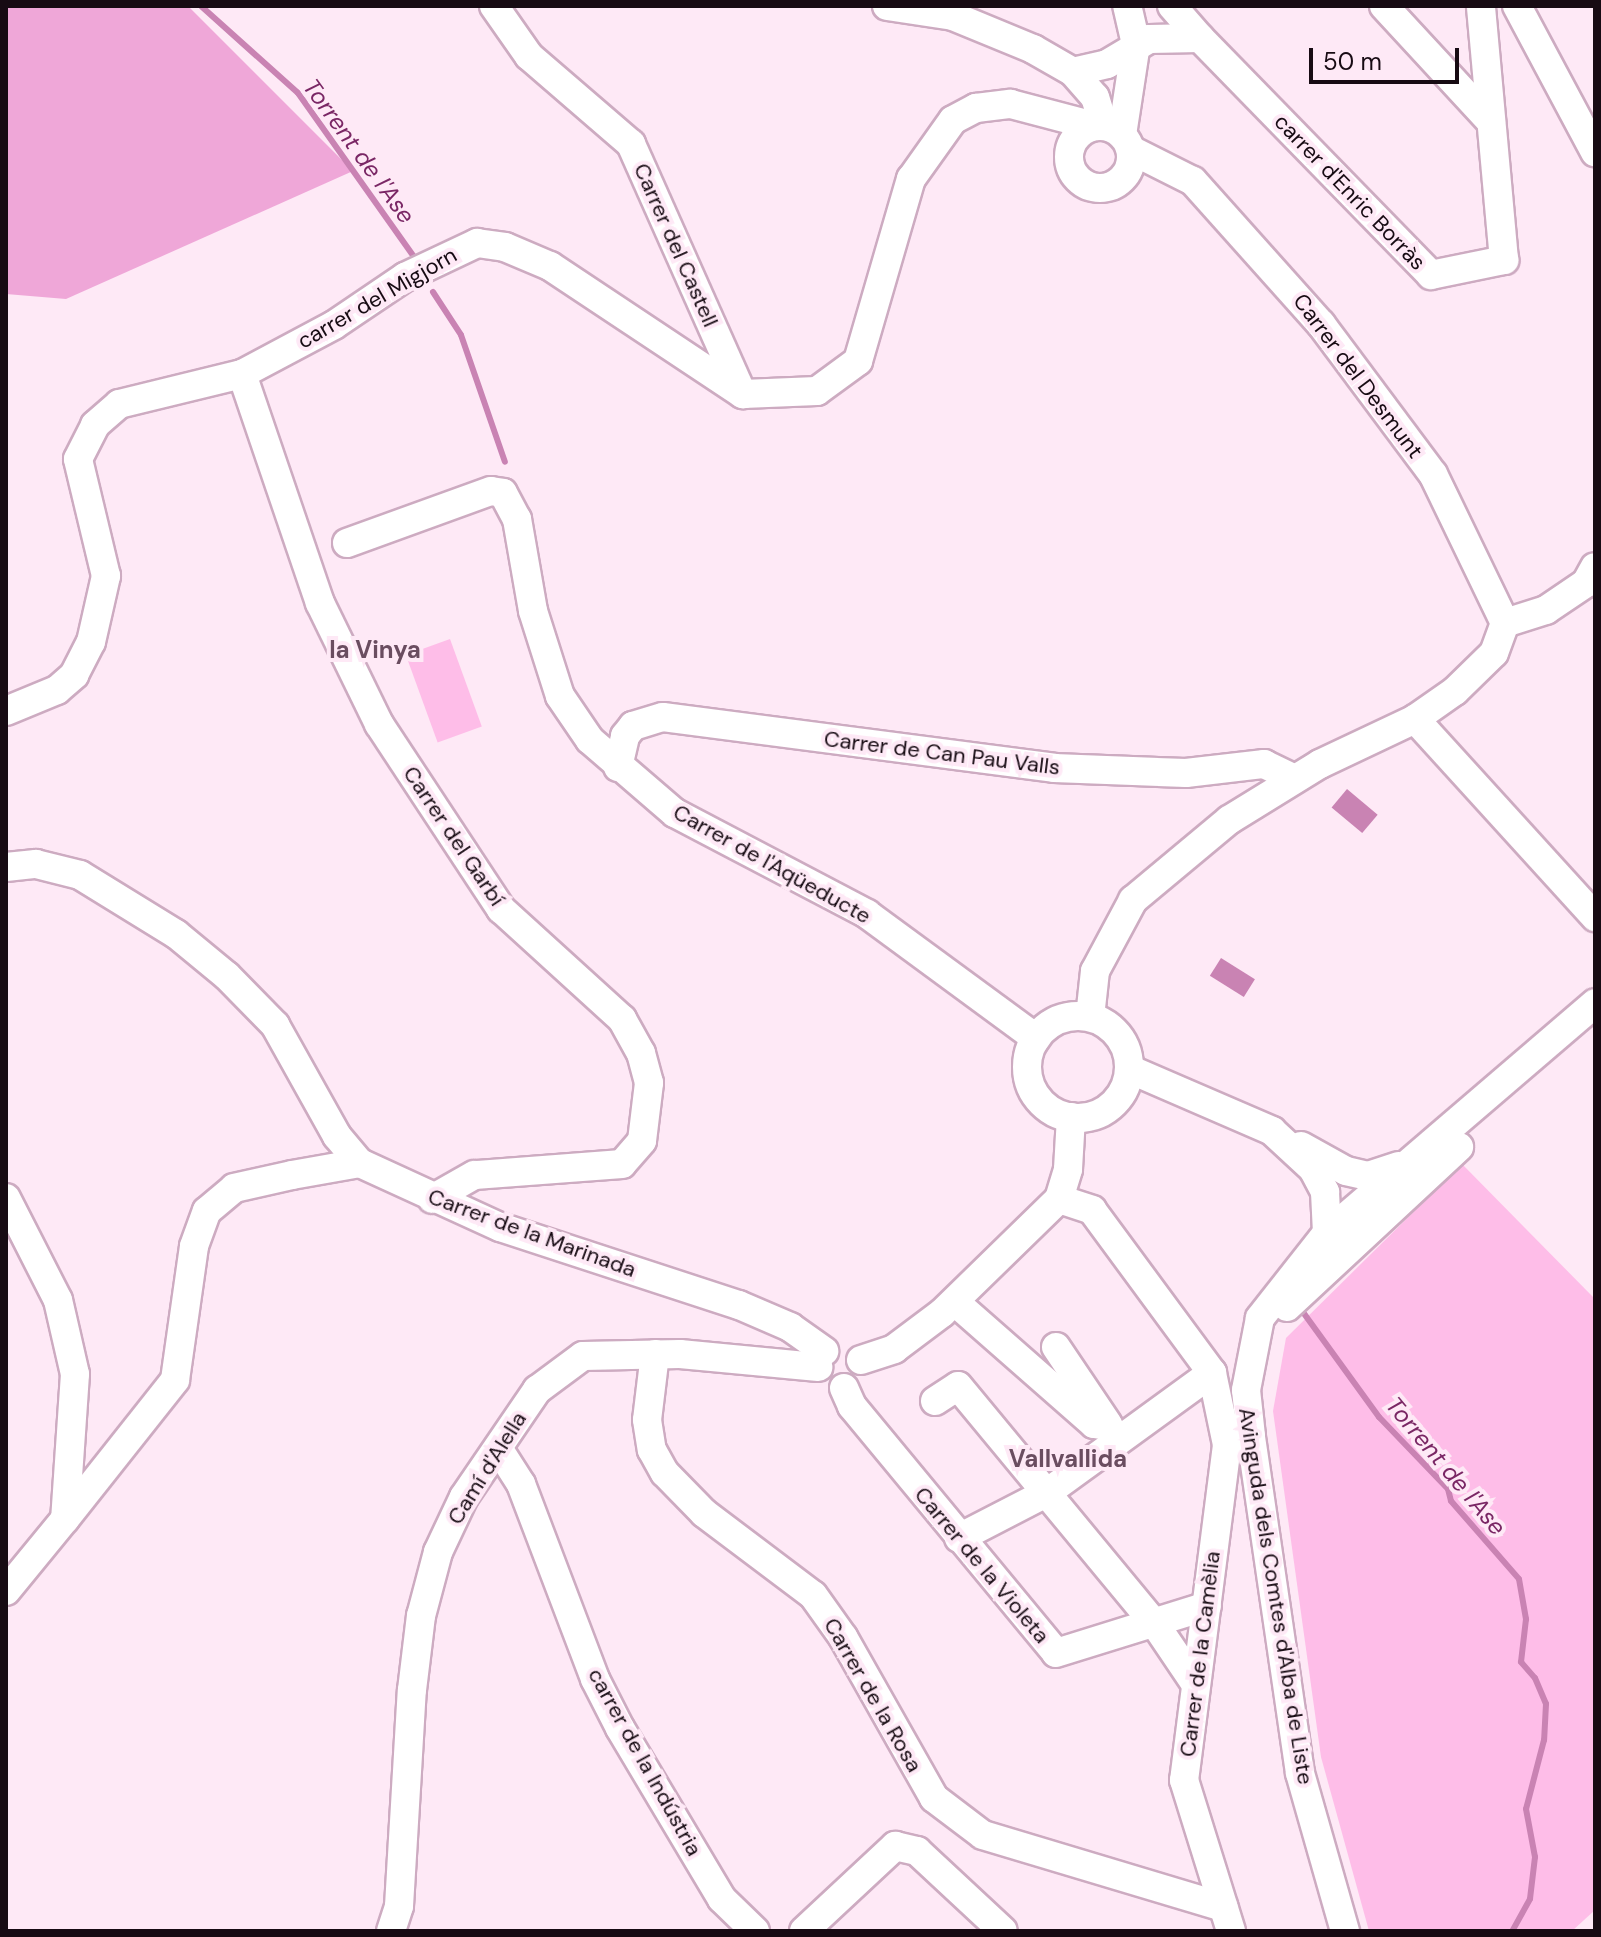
<!DOCTYPE html>
<html>
<head>
<meta charset="utf-8">
<style>
	body { margin:0 }
	#map { position:relative; width:1601px; height:1937px; overflow:hidden; background:#fee9f6; font-family:"DM Sans",sans-serif }
	div>[style] { position:absolute }
	.green>* { inset:0; background:#febde8; transform-origin:0 0 }
	.forest>* { inset:0; background:#efa7d8 }
	.water>* { inset:0; background:#c983b3; transform-origin:0 0 }
	.stream>* { height:6px; margin:-3px; padding:0 3px; transform-origin:3px; border-radius:3px; background:#c983b3 }
	.roads { filter:drop-shadow(2px 0 #cdabc1) drop-shadow(-2px 0 #cdabc1) drop-shadow(0 2px #cdabc1) drop-shadow(0 -2px #cdabc1) }
	.minor>* { height:28px; margin:-14px; padding:0 14px; transform-origin:14px; border-radius:14px; background:#fff }
	.minor>.ring { margin:-14px; padding:0; box-sizing:content-box; background:none; border:28px solid #fff; border-radius:50% }
	span { translate:-50% -50%; white-space:nowrap; text-align:center; line-height:1.15; -webkit-text-stroke:8px #fee9f6; paint-order:stroke }
	.street-label { font-size:22px; color:#170b13 }
	.water-label { font-size:24px; color:#7a2765; font-style:italic }
	.neighbourhood-label { font-size:24px; color:#6a4d60; font-weight:700 }
	.frame { position:absolute; inset:0; border:8px solid #170b13; pointer-events:none }
	.scale { position:absolute; left:1309px; top:48px; width:150px; height:36px; box-sizing:border-box; border:4px solid #170b13; border-top:0; padding-left:10px; font-size:24px; line-height:28px; white-space:nowrap; color:#170b13; -webkit-text-stroke:6px #fee9f6; paint-order:stroke }
</style>
</head>
<body>
<div id="map">
	<div class="green">
		<div style="left:450px;top:639px;width:93px;height:47px;rotate:70deg"></div>
		<div style="clip-path:polygon(1462px 1164px,1595px 1299px,1595px 1910px,1572px 1931px,1369px 1931px,1321px 1757px,1273px 1411px,1286px 1338px)"></div>
	</div>
	<div class="forest">
		<div style="clip-path:polygon(6px 6px,188px 6px,353px 171px,66px 299px,6px 294px)"></div>
	</div>
	<div class="water">
		<div style="left:1347px;top:789px;width:40px;height:24px;rotate:40deg"></div>
		<div style="left:1221px;top:958px;width:40px;height:21px;rotate:32deg"></div>
	</div>
	<div class="stream">
		<div style="left:201px;top:6px;width:130px;rotate:41.9deg"></div>
		<div style="left:298px;top:93px;width:201px;rotate:54.7deg"></div>
		<div style="left:433px;top:292px;width:51px;rotate:56.9deg"></div>
		<div style="left:461px;top:335px;width:134px;rotate:70.9deg"></div>
		<div style="left:1300px;top:1308px;width:135px;rotate:54.1deg"></div>
		<div style="left:1379px;top:1417px;width:100px;rotate:46.2deg"></div>
		<div style="left:1448px;top:1489px;width:12px;rotate:76deg"></div>
		<div style="left:1451px;top:1501px;width:103px;rotate:48.9deg"></div>
		<div style="left:1519px;top:1579px;width:41px;rotate:80.1deg"></div>
		<div style="left:1526px;top:1619px;width:43px;rotate:96.6deg"></div>
		<div style="left:1521px;top:1662px;width:21px;rotate:49deg"></div>
		<div style="left:1535px;top:1678px;width:28px;rotate:67deg"></div>
		<div style="left:1546px;top:1704px;width:36px;rotate:93deg"></div>
		<div style="left:1544px;top:1740px;width:71px;rotate:104.6deg"></div>
		<div style="left:1526px;top:1809px;width:49px;rotate:79.4deg"></div>
		<div style="left:1535px;top:1857px;width:42px;rotate:96.8deg"></div>
		<div style="left:1530px;top:1899px;width:37px;rotate:119deg"></div>
	</div>
	<div class="roads">
		<div class="minor">
			<div style="left:494px;top:6px;width:61px;rotate:55deg"></div>
			<div style="left:529px;top:56px;width:135px;rotate:40.8deg"></div>
			<div style="left:631px;top:144px;width:273px;rotate:66deg"></div>
			<div style="left:887px;top:6px;width:67px;rotate:8.6deg"></div>
			<div style="left:953px;top:16px;width:87px;rotate:22.4deg"></div>
			<div style="left:1033px;top:49px;width:46px;rotate:29.9deg"></div>
			<div style="left:1073px;top:72px;width:33px;rotate:49deg"></div>
			<div style="left:1095px;top:97px;width:30px;rotate:73deg"></div>
			<div style="left:1172px;top:6px;width:43px;rotate:48.8deg"></div>
			<div style="left:1384px;top:6px;width:158px;rotate:47.3deg"></div>
			<div style="left:1517px;top:6px;width:166px;rotate:61.9deg"></div>
			<div style="left:1073px;top:72px;width:35px;rotate:-13deg"></div>
			<div style="left:1107px;top:64px;width:49px;rotate:-30.8deg"></div>
			<div style="left:1149px;top:39px;width:51px;rotate:-1.1deg"></div>
			<div style="left:1200px;top:38px;width:331px;rotate:45.7deg"></div>
			<div style="left:1431px;top:275px;width:75px;rotate:-11.6deg"></div>
			<div style="left:1504px;top:260px;width:255px;rotate:-95.2deg"></div>
			<div class="ring" style="left:1069px;top:126px;width:34px;height:34px"></div>
			<div style="left:1122px;top:135px;width:92px;rotate:-81.3deg"></div>
			<div style="left:1136px;top:44px;width:39px;rotate:-103deg"></div>
			<div style="left:1131px;top:150px;width:69px;rotate:26.6deg"></div>
			<div style="left:1193px;top:181px;width:192px;rotate:48.2deg"></div>
			<div style="left:1321px;top:324px;width:187px;rotate:53.3deg"></div>
			<div style="left:1433px;top:474px;width:165px;rotate:64.2deg"></div>
			<div style="left:242px;top:374px;width:242px;rotate:71.2deg"></div>
			<div style="left:320px;top:603px;width:135px;rotate:64deg"></div>
			<div style="left:379px;top:724px;width:222px;rotate:56.6deg"></div>
			<div style="left:501px;top:909px;width:164px;rotate:42.3deg"></div>
			<div style="left:622px;top:1019px;width:39px;rotate:61deg"></div>
			<div style="left:641px;top:1053px;width:31px;rotate:75deg"></div>
			<div style="left:649px;top:1083px;width:58px;rotate:96.9deg"></div>
			<div style="left:642px;top:1141px;width:30px;rotate:131deg"></div>
			<div style="left:622px;top:1164px;width:148px;rotate:175.7deg"></div>
			<div style="left:474px;top:1175px;width:48px;rotate:150.3deg"></div>
			<div style="left:347px;top:543px;width:153px;rotate:-19.9deg"></div>
			<div style="left:491px;top:491px;width:12px;rotate:9deg"></div>
			<div style="left:503px;top:493px;width:30px;rotate:62deg"></div>
			<div style="left:517px;top:519px;width:93px;rotate:80.1deg"></div>
			<div style="left:533px;top:611px;width:89px;rotate:72.4deg"></div>
			<div style="left:560px;top:696px;width:53px;rotate:55.7deg"></div>
			<div style="left:590px;top:740px;width:112px;rotate:40.7deg"></div>
			<div style="left:675px;top:813px;width:217px;rotate:27.7deg"></div>
			<div style="left:867px;top:914px;width:210px;rotate:36.3deg"></div>
			<div style="left:1505px;top:623px;width:43px;rotate:-17.6deg"></div>
			<div style="left:1546px;top:610px;width:48px;rotate:-34deg"></div>
			<div style="left:1586px;top:583px;width:18px;rotate:-61deg"></div>
			<div style="left:6px;top:711px;width:55px;rotate:-22.4deg"></div>
			<div style="left:57px;top:690px;width:23px;rotate:-41deg"></div>
			<div style="left:74px;top:675px;width:37px;rotate:-63deg"></div>
			<div style="left:91px;top:642px;width:68px;rotate:-77.2deg"></div>
			<div style="left:106px;top:576px;width:120px;rotate:-103.5deg"></div>
			<div style="left:78px;top:459px;width:38px;rotate:-63deg"></div>
			<div style="left:95px;top:425px;width:32px;rotate:-41deg"></div>
			<div style="left:119px;top:404px;width:127px;rotate:-13.7deg"></div>
			<div style="left:242px;top:374px;width:104px;rotate:-28deg"></div>
			<div style="left:334px;top:325px;width:86px;rotate:-34.1deg"></div>
			<div style="left:405px;top:277px;width:80px;rotate:-25.3deg"></div>
			<div style="left:477px;top:243px;width:28px;rotate:8deg"></div>
			<div style="left:505px;top:247px;width:49px;rotate:22.9deg"></div>
			<div style="left:550px;top:266px;width:232px;rotate:33.6deg"></div>
			<div style="left:743px;top:394px;width:74px;rotate:-2.3deg"></div>
			<div style="left:817px;top:391px;width:51px;rotate:-36.2deg"></div>
			<div style="left:858px;top:361px;width:190px;rotate:-73.8deg"></div>
			<div style="left:911px;top:179px;width:72px;rotate:-54.6deg"></div>
			<div style="left:953px;top:120px;width:26px;rotate:-28deg"></div>
			<div style="left:976px;top:108px;width:35px;rotate:-7deg"></div>
			<div style="left:1011px;top:104px;width:86px;rotate:14.8deg"></div>
			<div style="left:1415px;top:719px;width:268px;rotate:47.7deg"></div>
			<div style="left:618px;top:767px;width:32px;rotate:-77deg"></div>
			<div style="left:625px;top:736px;width:13px;rotate:-51deg"></div>
			<div style="left:633px;top:726px;width:31px;rotate:-17deg"></div>
			<div style="left:663px;top:717px;width:394px;rotate:7.4deg"></div>
			<div style="left:1054px;top:768px;width:132px;rotate:2.2deg"></div>
			<div style="left:1186px;top:773px;width:79px;rotate:-6.6deg"></div>
			<div style="left:1264px;top:764px;width:34px;rotate:26deg"></div>
			<div style="left:6px;top:867px;width:30px;rotate:-6deg"></div>
			<div style="left:36px;top:864px;width:45px;rotate:14deg"></div>
			<div style="left:80px;top:875px;width:113px;rotate:31.6deg"></div>
			<div style="left:176px;top:934px;width:66px;rotate:39.5deg"></div>
			<div style="left:227px;top:976px;width:69px;rotate:45.6deg"></div>
			<div style="left:275px;top:1025px;width:127px;rotate:60.8deg"></div>
			<div style="left:337px;top:1136px;width:35px;rotate:50deg"></div>
			<div class="ring" style="left:1027px;top:1016px;width:74px;height:74px"></div>
			<div style="left:1090px;top:1017px;width:46px;rotate:-83.8deg"></div>
			<div style="left:1095px;top:971px;width:81px;rotate:-61.8deg"></div>
			<div style="left:1133px;top:900px;width:125px;rotate:-39.8deg"></div>
			<div style="left:1229px;top:820px;width:107px;rotate:-31.6deg"></div>
			<div style="left:1320px;top:764px;width:105px;rotate:-25.3deg"></div>
			<div style="left:1415px;top:719px;width:49px;rotate:-35deg"></div>
			<div style="left:1455px;top:691px;width:54px;rotate:-44.3deg"></div>
			<div style="left:1494px;top:653px;width:32px;rotate:-70deg"></div>
			<div style="left:1129px;top:1069px;width:156px;rotate:23.4deg"></div>
			<div style="left:1272px;top:1131px;width:56px;rotate:42.8deg"></div>
			<div style="left:1313px;top:1169px;width:26px;rotate:62deg"></div>
			<div style="left:1325px;top:1192px;width:41px;rotate:87.2deg"></div>
			<div style="left:1301px;top:1146px;width:51px;rotate:29.1deg"></div>
			<div style="left:1346px;top:1171px;width:23px;rotate:13deg"></div>
			<div style="left:1368px;top:1176px;width:32px;rotate:-18deg"></div>
			<div style="left:6px;top:1198px;width:114px;rotate:63deg"></div>
			<div style="left:58px;top:1300px;width:76px;rotate:77.1deg"></div>
			<div style="left:75px;top:1374px;width:145px;rotate:93.9deg"></div>
			<div style="left:65px;top:1519px;width:93px;rotate:129.3deg"></div>
			<div style="left:1059px;top:1199px;width:35px;rotate:18deg"></div>
			<div style="left:1092px;top:1210px;width:202px;rotate:53.6deg"></div>
			<div style="left:1212px;top:1373px;width:74px;rotate:78.2deg"></div>
			<div style="left:1227px;top:1445px;width:338px;rotate:97.3deg"></div>
			<div style="left:1184px;top:1780px;width:158px;rotate:72.7deg"></div>
			<div style="left:955px;top:1302px;width:185px;rotate:41.3deg"></div>
			<div style="left:1094px;top:1424px;width:15px;rotate:8deg"></div>
			<div style="left:1287px;top:1307px;width:235px;rotate:-42.9deg"></div>
			<div style="left:1056px;top:1347px;width:92px;rotate:56.1deg"></div>
			<div style="left:655px;top:1354px;width:66px;rotate:96.9deg"></div>
			<div style="left:647px;top:1420px;width:30px;rotate:81deg"></div>
			<div style="left:652px;top:1450px;width:26px;rotate:61deg"></div>
			<div style="left:665px;top:1473px;width:56px;rotate:45.7deg"></div>
			<div style="left:704px;top:1513px;width:136px;rotate:37deg"></div>
			<div style="left:813px;top:1595px;width:52px;rotate:54.5deg"></div>
			<div style="left:843px;top:1637px;width:185px;rotate:60.5deg"></div>
			<div style="left:934px;top:1798px;width:61px;rotate:37.1deg"></div>
			<div style="left:983px;top:1835px;width:251px;rotate:16.7deg"></div>
			<div style="left:861px;top:1360px;width:35px;rotate:-18deg"></div>
			<div style="left:894px;top:1349px;width:60px;rotate:-36.9deg"></div>
			<div style="left:942px;top:1313px;width:163px;rotate:-44.3deg"></div>
			<div style="left:1059px;top:1199px;width:31px;rotate:-73deg"></div>
			<div style="left:1068px;top:1169px;width:52px;rotate:-86.7deg"></div>
			<div style="left:844px;top:1388px;width:20px;rotate:66deg"></div>
			<div style="left:852px;top:1406px;width:320px;rotate:50.4deg"></div>
			<div style="left:1056px;top:1653px;width:158px;rotate:-17.3deg"></div>
			<div style="left:935px;top:1401px;width:27px;rotate:-33deg"></div>
			<div style="left:958px;top:1386px;width:309px;rotate:50.4deg"></div>
			<div style="left:1155px;top:1624px;width:71px;rotate:55.9deg"></div>
			<div style="left:498px;top:1448px;width:43px;rotate:57.4deg"></div>
			<div style="left:521px;top:1484px;width:209px;rotate:69.2deg"></div>
			<div style="left:595px;top:1679px;width:55px;rotate:63deg"></div>
			<div style="left:620px;top:1728px;width:199px;rotate:59.2deg"></div>
			<div style="left:722px;top:1899px;width:46px;rotate:44.1deg"></div>
			<div style="left:65px;top:1519px;width:177px;rotate:-51.6deg"></div>
			<div style="left:175px;top:1380px;width:135px;rotate:-81.9deg"></div>
			<div style="left:194px;top:1246px;width:37px;rotate:-70deg"></div>
			<div style="left:207px;top:1211px;width:35px;rotate:-40deg"></div>
			<div style="left:234px;top:1188px;width:59px;rotate:-12.6deg"></div>
			<div style="left:292px;top:1175px;width:69px;rotate:-10deg"></div>
			<div style="left:360px;top:1163px;width:154px;rotate:24.6deg"></div>
			<div style="left:500px;top:1227px;width:251px;rotate:18.1deg"></div>
			<div style="left:739px;top:1305px;width:56px;rotate:23.3deg"></div>
			<div style="left:790px;top:1327px;width:42px;rotate:35.2deg"></div>
			<div style="left:959px;top:1538px;width:100px;rotate:-27.3deg"></div>
			<div style="left:1048px;top:1492px;width:203px;rotate:-36deg"></div>
			<div style="left:391px;top:1931px;width:26px;rotate:-72deg"></div>
			<div style="left:399px;top:1906px;width:216px;rotate:-86.6deg"></div>
			<div style="left:412px;top:1690px;width:75px;rotate:-83.1deg"></div>
			<div style="left:421px;top:1616px;width:66px;rotate:-75.1deg"></div>
			<div style="left:438px;top:1552px;width:61px;rotate:-64.7deg"></div>
			<div style="left:464px;top:1497px;width:130px;rotate:-55.7deg"></div>
			<div style="left:537px;top:1390px;width:57px;rotate:-36.5deg"></div>
			<div style="left:583px;top:1356px;width:97px;rotate:-1.2deg"></div>
			<div style="left:680px;top:1354px;width:139px;rotate:5.4deg"></div>
			<div style="left:804px;top:1931px;width:125px;rotate:-43deg"></div>
			<div style="left:895px;top:1846px;width:23px;rotate:13deg"></div>
			<div style="left:917px;top:1851px;width:117px;rotate:42.9deg"></div>
			<div style="left:1345px;top:1931px;width:164px;rotate:-105.9deg"></div>
			<div style="left:1300px;top:1773px;width:341px;rotate:-98.3deg"></div>
			<div style="left:1251px;top:1436px;width:46px;rotate:-96.2deg"></div>
			<div style="left:1246px;top:1390px;width:73px;rotate:-79deg"></div>
			<div style="left:1260px;top:1318px;width:108px;rotate:-51.8deg"></div>
			<div style="left:1327px;top:1233px;width:353px;rotate:-40.6deg"></div>
		</div>
	</div>
	<div class="street-label">
		<span style="left:1350px;top:192px;rotate:46deg">carrer d'Enric Borràs</span>
		<span style="left:676px;top:245px;rotate:66deg">Carrer del Castell</span>
		<span style="left:377px;top:298px;rotate:-30deg">carrer del Migjorn</span>
		<span style="left:1358px;top:376px;rotate:53deg">Carrer del Desmunt</span>
		<span style="left:942px;top:753px;rotate:7deg">Carrer de Can Pau Valls</span>
		<span style="left:454px;top:836px;rotate:56deg">Carrer del Garbí</span>
		<span style="left:772px;top:864px;rotate:29deg">Carrer de l'Aqüeducte</span>
		<span style="left:532px;top:1233px;rotate:20deg">Carrer de la Marinada</span>
		<span style="left:487px;top:1468px;rotate:-58deg">Camí d'Alella</span>
		<span style="left:982px;top:1565px;rotate:50deg">Carrer de la Violeta</span>
		<span style="left:1276px;top:1596px;rotate:81deg">Avinguda dels Comtes d'Alba de Liste</span>
		<span style="left:1200px;top:1654px;rotate:-83deg">Carrer de la Camèlia</span>
		<span style="left:873px;top:1695px;rotate:60deg">Carrer de la Rosa</span>
		<span style="left:645px;top:1762px;rotate:61deg">carrer de la Indústria</span>
	</div>
	<div class="water-label">
		<span style="left:359px;top:151px;rotate:54deg">Torrent de l'Ase</span>
		<span style="left:1446px;top:1466px;rotate:50deg">Torrent de l'Ase</span>
	</div>
	<div class="neighbourhood-label">
		<span style="left:375px;top:650px">la Vinya</span>
		<span style="left:1068px;top:1459px">Vallvallida</span>
	</div>
	<div class="frame"></div>
	<div class="scale">50 m</div>
</div>
</body>
</html>
